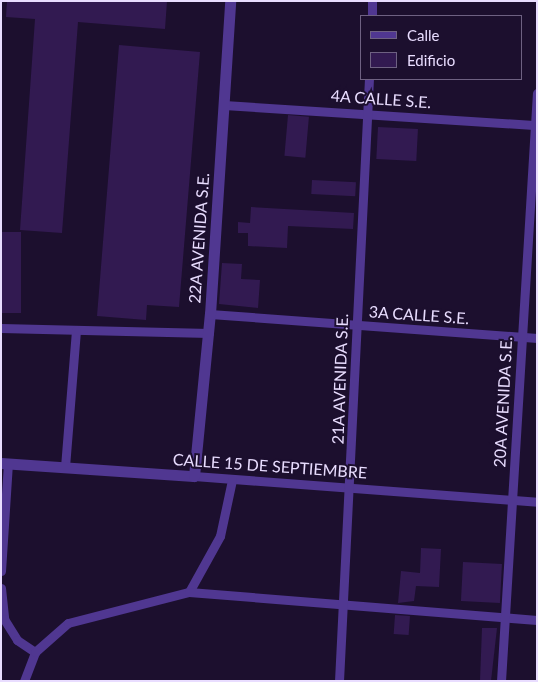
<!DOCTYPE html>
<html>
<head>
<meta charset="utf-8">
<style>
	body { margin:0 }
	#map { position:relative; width:538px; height:682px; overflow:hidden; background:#1c0f2e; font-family:Lato,sans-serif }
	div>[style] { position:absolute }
	.building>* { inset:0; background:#321a51; transform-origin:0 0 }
	.minor>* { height:9px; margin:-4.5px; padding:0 4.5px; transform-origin:4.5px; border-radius:4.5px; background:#503791 }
	.tertiary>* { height:11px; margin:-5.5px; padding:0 5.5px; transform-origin:5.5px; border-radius:5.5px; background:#503791 }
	span { translate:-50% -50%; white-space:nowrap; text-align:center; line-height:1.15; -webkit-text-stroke:4px #1c0f2e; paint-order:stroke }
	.street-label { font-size:16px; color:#e9ddff }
	.frame { position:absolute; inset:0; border:2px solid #e9ddff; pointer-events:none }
	.legend { position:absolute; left:360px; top:15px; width:162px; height:65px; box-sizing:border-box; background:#1c0f2e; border:1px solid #6e6182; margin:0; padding:6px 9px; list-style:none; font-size:15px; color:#e9ddff }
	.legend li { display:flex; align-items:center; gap:10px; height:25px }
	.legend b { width:25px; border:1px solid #6e6182 }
</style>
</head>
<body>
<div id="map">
	<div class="building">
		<div style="clip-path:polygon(7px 1px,167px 1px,165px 29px,78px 22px,62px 233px,20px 230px,35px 19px,6px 17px)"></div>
		<div style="clip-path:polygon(119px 45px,200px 52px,179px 307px,147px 305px,146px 320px,97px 316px)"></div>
		<div style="left:288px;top:115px;width:21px;height:41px;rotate:5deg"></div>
		<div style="left:378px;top:127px;width:40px;height:32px;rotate:3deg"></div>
		<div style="left:312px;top:180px;width:44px;height:14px;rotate:3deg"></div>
		<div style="clip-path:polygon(251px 207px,354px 213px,353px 229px,288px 226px,287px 248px,248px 246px,248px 233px,238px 233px,238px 222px,250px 223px)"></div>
		<div style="left:1px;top:232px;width:20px;height:81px"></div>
		<div style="clip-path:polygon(222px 263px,242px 264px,241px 279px,260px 280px,258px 308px,219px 304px)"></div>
		<div style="clip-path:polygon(421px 548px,441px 549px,439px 587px,416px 586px,414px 601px,398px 603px,401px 571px,420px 573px)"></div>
		<div style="left:463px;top:562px;width:39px;height:39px;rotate:3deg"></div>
		<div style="left:395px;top:615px;width:15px;height:19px;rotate:4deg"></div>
		<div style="clip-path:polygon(482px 628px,497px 628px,491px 681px,480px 681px)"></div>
	</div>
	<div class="minor">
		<div style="left:372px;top:16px;width:15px;rotate:-90deg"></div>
		<div style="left:224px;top:105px;width:314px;rotate:3.7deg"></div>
		<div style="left:210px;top:314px;width:328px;rotate:4.2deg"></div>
		<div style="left:1px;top:328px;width:208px;rotate:1.4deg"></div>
		<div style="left:65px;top:467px;width:137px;rotate:-85.4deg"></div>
		<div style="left:194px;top:476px;width:344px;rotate:4.3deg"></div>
		<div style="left:1px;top:571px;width:108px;rotate:-86.3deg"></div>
		<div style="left:1px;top:588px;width:31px;rotate:84deg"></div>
		<div style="left:4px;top:619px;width:25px;rotate:58deg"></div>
		<div style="left:17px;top:640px;width:22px;rotate:34deg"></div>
		<div style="left:189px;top:592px;width:64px;rotate:-61deg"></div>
		<div style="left:220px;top:536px;width:57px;rotate:-77.9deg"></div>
		<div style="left:24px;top:681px;width:31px;rotate:-69deg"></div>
		<div style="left:35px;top:652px;width:44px;rotate:-41.3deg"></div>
		<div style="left:68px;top:623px;width:125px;rotate:-14.4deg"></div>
		<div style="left:189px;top:592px;width:349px;rotate:4.6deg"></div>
		<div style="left:339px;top:681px;width:603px;rotate:-87.15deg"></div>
		<div style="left:501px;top:681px;width:589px;rotate:-86.5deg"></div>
	</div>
	<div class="tertiary">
		<div style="left:1px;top:463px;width:193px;rotate:3.9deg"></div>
		<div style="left:194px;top:476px;width:163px;rotate:-84.4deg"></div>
		<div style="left:210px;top:314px;width:314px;rotate:-86.3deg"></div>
	</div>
	<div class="street-label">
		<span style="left:381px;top:99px;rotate:4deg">4A CALLE S.E.</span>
		<span style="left:199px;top:238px;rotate:-86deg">22A AVENIDA S.E.</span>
		<span style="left:419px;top:315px;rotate:4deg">3A CALLE S.E.</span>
		<span style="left:340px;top:379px;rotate:-88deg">21A AVENIDA S.E.</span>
		<span style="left:503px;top:402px;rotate:-87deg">20A AVENIDA S.E.</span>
		<span style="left:270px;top:466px;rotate:4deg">CALLE 15 DE SEPTIEMBRE</span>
	</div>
	<div class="frame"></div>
	<ul class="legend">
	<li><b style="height:6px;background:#503791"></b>Calle</li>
	<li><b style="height:14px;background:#321a51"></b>Edificio</li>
	</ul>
</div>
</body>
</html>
